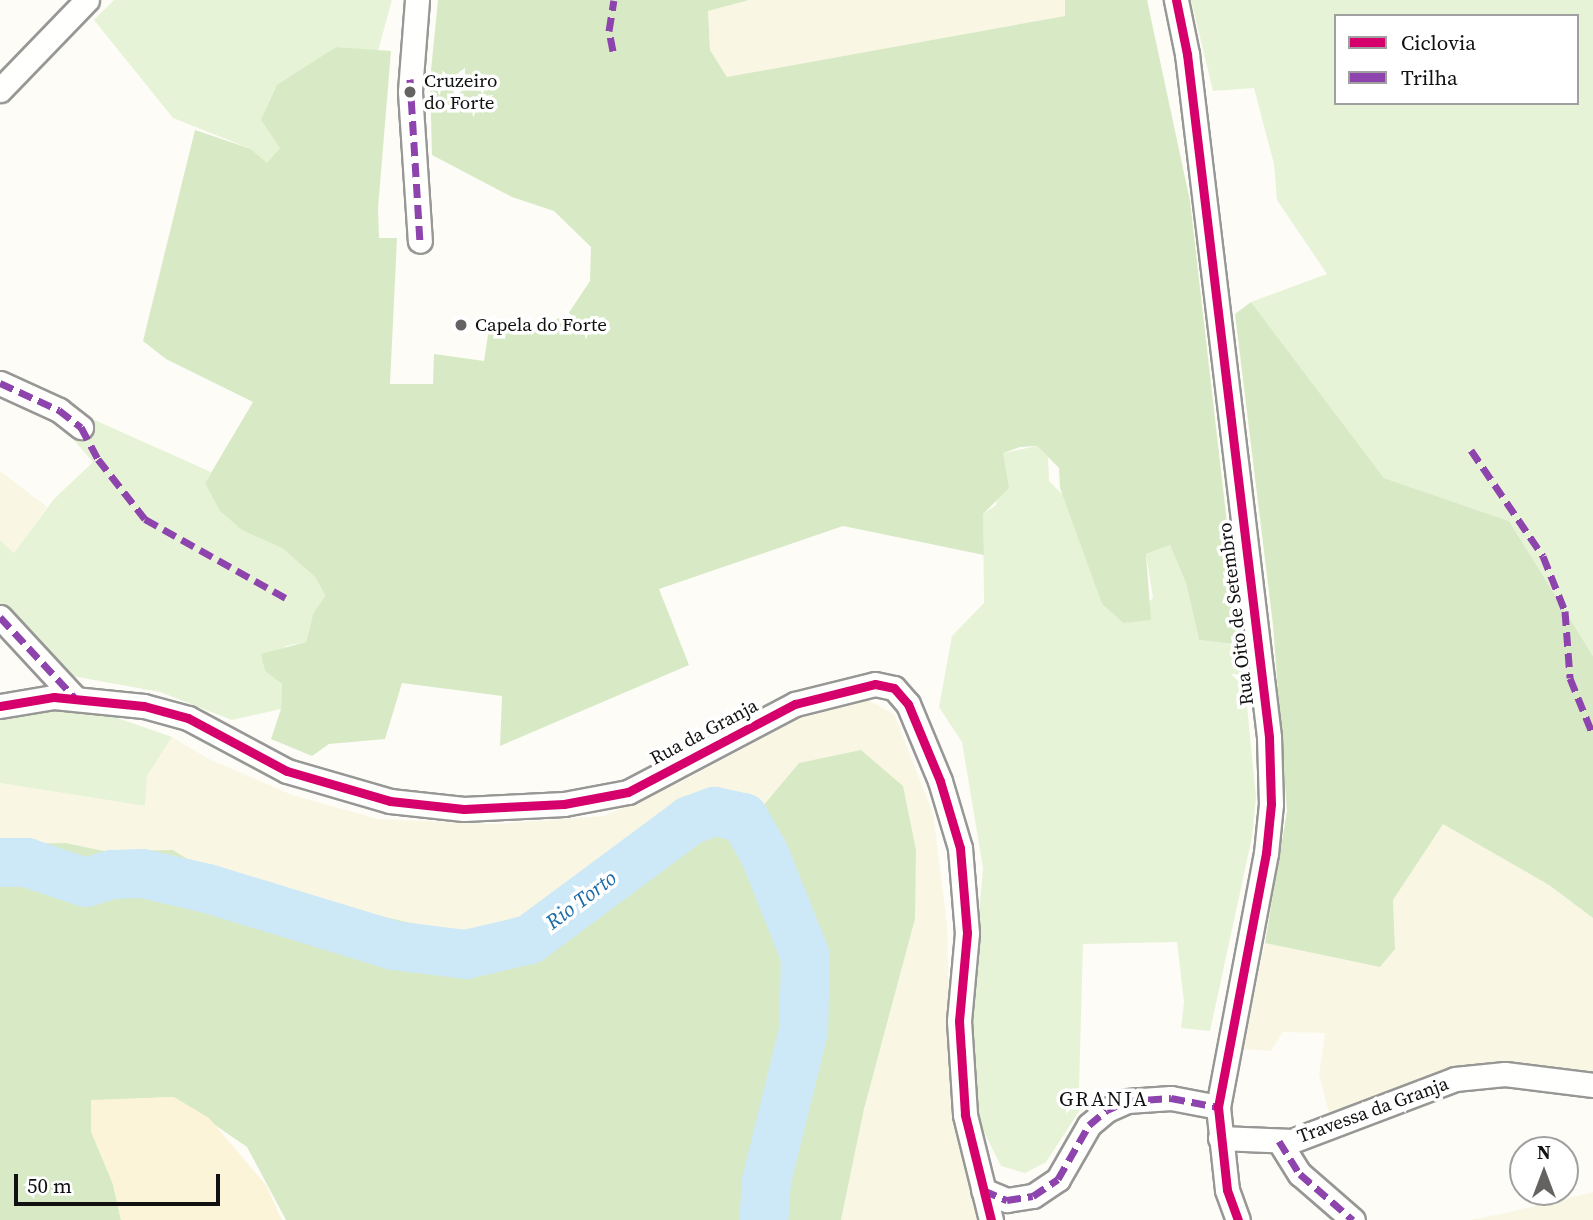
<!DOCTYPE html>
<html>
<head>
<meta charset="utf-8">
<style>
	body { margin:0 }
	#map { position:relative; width:1593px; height:1220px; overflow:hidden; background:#fdfcf7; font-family:"Source Serif 4",serif }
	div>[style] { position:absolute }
	.farmland>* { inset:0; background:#f9f7e4 }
	.green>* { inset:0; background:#e7f3d7 }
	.forest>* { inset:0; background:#d8eac5 }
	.sand>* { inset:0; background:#fcf4d9 }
	.river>* { height:49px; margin:-24.5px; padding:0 24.5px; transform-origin:24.5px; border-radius:24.5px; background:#cde8f7 }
	.roads { filter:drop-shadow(2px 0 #979795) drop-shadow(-2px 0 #979795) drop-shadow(0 2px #979795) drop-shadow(0 -2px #979795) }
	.street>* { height:23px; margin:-11.5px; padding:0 11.5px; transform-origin:11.5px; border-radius:11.5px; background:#fffffe }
	.quiet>* { height:7px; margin-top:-3.5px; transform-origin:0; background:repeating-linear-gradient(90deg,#8e44ad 0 14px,transparent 0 21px) }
	.cycleway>* { height:9px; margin:-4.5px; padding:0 4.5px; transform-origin:4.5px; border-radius:4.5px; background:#d6006c }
	.dots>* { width:19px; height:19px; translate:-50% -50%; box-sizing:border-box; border:4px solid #fff; border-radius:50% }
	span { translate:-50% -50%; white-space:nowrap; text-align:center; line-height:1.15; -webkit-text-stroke:7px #fff; paint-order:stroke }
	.poi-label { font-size:19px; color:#111 }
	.left { translate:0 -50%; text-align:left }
	.street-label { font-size:19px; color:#111 }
	.water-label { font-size:21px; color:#1768a6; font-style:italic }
	.neighbourhood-label { font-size:21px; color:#111; letter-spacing:2px }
	.legend { position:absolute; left:1334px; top:14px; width:245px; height:91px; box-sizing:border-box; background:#fff; border:2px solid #a0a0a0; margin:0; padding:9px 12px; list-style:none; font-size:21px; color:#111 }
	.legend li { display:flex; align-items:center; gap:14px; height:35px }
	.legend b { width:35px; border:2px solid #a0a0a0 }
	.north { position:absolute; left:1509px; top:1136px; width:70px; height:70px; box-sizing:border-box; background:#fff; border:2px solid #a0a0a0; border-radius:50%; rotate:0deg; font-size:19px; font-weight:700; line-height:28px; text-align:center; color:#111 }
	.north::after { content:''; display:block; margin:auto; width:24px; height:32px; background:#646362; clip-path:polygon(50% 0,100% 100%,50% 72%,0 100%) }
	.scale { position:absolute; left:14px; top:1174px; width:206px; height:32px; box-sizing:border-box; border:4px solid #111; border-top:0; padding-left:9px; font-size:21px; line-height:24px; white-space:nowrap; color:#111; -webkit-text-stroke:5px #fff; paint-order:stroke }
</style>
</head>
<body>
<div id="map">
	<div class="farmland">
		<div style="clip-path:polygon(749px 0,1065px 0,1066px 16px,727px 77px,710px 50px,708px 10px)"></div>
		<div style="clip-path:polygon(0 471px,47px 507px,14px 554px,0 540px)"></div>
		<div style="clip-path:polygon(868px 700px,894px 714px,933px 813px,947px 924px,952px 1118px,978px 1220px,841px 1220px,864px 1109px,915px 919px,799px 763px,762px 807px,704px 800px,636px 842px,543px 917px,498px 934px,457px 933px,253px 888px,211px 874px,173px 850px,104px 851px,66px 843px,0 844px,0 783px,145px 806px,147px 776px,172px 737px,207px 758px,292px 795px,378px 819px,495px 824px,604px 816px,681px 782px,798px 719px)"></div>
		<div style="clip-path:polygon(1442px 821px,1549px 885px,1593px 918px,1593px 1080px,1480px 1065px,1451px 1071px,1331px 1120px,1319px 1075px,1325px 1033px,1283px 1032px,1271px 1051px,1242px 1049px,1265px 943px,1380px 967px,1395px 949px,1393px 900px)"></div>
		<div style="clip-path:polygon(1593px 1192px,1593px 1220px,1470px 1220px,1506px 1213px)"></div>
	</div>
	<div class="green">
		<div style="clip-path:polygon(114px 0,392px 0,378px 51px,336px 47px,280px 149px,267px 164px,251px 149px,173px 118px,94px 20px)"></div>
		<div style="clip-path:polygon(evenodd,1191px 0,1593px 0,1593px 656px,1509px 521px,1384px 478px,1251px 302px,1327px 274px,1277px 200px,1274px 164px,1254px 88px,1213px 91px,1191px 0,1336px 16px,1577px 16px,1577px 103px,1336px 103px,1336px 16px)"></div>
		<div style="clip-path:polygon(90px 418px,211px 472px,205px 483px,239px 527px,282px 548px,315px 577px,325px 597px,313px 614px,306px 642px,286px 646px,265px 671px,282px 684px,281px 709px,232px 720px,160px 692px,72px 676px,41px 654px,0 609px,0 540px,14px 553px,54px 499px,93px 462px,71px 437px)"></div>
		<div style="clip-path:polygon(1037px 446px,1048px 457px,1049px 481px,1068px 500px,1102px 604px,1123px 623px,1153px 598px,1146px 554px,1170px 545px,1186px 583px,1199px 640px,1241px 645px,1256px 797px,1252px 837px,1210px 1031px,1181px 1028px,1184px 1002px,1177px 942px,1083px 944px,1079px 1089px,1091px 1093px,1046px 1162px,1025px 1173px,1001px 1166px,974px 1112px,969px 1028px,983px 868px,962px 742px,939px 707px,952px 636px,984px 603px,983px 514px,996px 505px,1003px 453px)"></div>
		<div style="clip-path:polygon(42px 709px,103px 713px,172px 737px,147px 776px,145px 806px,0 783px,0 717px)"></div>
	</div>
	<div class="forest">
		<div style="clip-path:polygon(438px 0,749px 0,708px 11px,710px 50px,727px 77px,1065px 16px,1065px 0,1147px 0,1190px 201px,1241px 645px,1199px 640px,1186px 583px,1170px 545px,1146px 554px,1151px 620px,1123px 623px,1102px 604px,1060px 488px,1059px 468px,1037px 446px,1020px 447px,1003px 453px,1009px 488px,983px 514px,984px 555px,843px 526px,659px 589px,689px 665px,500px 746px,502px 696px,402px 683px,385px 739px,329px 744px,312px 756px,271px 739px,281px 709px,282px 684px,265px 671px,261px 654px,306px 642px,313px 614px,325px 596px,315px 577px,282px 548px,242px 530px,220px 511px,205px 483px,253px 402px,166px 359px,143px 341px,195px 130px,251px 149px,267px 163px,280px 148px,261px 120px,277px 85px,336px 47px,391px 51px,378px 208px,379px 238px,397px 238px,390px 384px,433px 384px,434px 354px,484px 361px,490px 322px,524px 334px,568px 314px,590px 281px,591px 247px,554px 211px,512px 197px,432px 155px,430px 80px)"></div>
		<div style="clip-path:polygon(1251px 302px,1384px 478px,1509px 521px,1593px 656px,1593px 918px,1549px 885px,1443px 824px,1393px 900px,1395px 949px,1380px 967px,1265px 943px,1287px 811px,1273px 625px,1235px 314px)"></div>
		<div style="clip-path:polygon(861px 750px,903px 786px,916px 850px,915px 919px,864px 1109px,841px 1220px,286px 1220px,247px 1147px,174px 1097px,127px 1099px,91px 1131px,113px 1184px,121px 1220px,0 1220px,0 844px,66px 843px,104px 851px,173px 850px,211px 874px,253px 888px,457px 933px,498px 934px,543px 917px,636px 842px,704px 799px,762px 807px,799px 763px)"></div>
	</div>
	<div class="sand">
		<div style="clip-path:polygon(174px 1097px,209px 1118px,266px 1185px,282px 1220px,121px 1220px,113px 1184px,91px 1131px,91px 1100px)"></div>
	</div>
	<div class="river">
		<div style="left:0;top:862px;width:26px"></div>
		<div style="left:26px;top:862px;width:62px;rotate:18.7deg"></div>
		<div style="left:85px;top:882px;width:28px;rotate:-17deg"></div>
		<div style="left:112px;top:874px;width:30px;rotate:-2deg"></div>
		<div style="left:142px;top:873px;width:67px;rotate:13deg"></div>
		<div style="left:207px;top:888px;width:195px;rotate:17deg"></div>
		<div style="left:393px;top:945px;width:73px;rotate:7.1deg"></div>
		<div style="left:465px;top:954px;width:66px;rotate:-13.2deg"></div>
		<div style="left:529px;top:939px;width:199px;rotate:-36.6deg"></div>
		<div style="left:689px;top:820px;width:27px;rotate:-20deg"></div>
		<div style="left:714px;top:811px;width:30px;rotate:12deg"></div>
		<div style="left:743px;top:817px;width:39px;rotate:60deg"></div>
		<div style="left:763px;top:851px;width:113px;rotate:68.2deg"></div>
		<div style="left:805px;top:956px;width:74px;rotate:91.5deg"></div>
		<div style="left:803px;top:1030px;width:155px;rotate:103.8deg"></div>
		<div style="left:766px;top:1181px;width:39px;rotate:94deg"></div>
	</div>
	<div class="roads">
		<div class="street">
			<div style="left:417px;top:0;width:92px;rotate:94.4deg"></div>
			<div style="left:410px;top:92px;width:149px;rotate:86.2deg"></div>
			<div style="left:1176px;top:0;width:55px;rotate:78.5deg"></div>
			<div style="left:1187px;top:54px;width:688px;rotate:83.15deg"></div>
			<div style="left:1269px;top:737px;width:67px;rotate:88.3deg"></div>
			<div style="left:1271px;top:804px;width:49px;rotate:95.8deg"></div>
			<div style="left:1266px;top:853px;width:258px;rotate:100.7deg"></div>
			<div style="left:1218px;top:1107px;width:83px;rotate:83.8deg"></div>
			<div style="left:1227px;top:1190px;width:32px;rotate:70deg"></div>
			<div style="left:0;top:90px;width:125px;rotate:-46deg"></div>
			<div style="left:0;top:383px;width:65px;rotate:24.6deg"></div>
			<div style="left:59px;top:410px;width:28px;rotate:38deg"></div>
			<div style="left:0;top:617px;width:109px;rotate:47.2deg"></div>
			<div style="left:0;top:706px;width:55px;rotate:-9.5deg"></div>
			<div style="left:54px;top:697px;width:90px;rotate:5.7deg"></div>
			<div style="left:144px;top:706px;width:46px;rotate:15.3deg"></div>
			<div style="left:188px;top:718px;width:112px;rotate:28.2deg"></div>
			<div style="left:287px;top:771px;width:107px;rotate:16.2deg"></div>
			<div style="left:390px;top:801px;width:74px;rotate:6.2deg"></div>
			<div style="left:464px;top:809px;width:100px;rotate:-2.9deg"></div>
			<div style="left:564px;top:804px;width:65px;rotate:-10.6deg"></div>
			<div style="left:628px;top:792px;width:189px;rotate:-27.8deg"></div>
			<div style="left:795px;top:704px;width:82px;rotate:-14deg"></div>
			<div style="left:875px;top:684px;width:19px;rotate:12deg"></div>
			<div style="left:894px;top:688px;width:21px;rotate:49deg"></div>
			<div style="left:908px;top:704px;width:83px;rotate:67.4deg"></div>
			<div style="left:940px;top:781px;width:70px;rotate:73.4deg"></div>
			<div style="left:960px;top:848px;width:85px;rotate:85.3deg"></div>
			<div style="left:967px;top:933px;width:88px;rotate:95.2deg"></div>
			<div style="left:959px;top:1021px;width:94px;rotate:86.3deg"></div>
			<div style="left:965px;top:1115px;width:108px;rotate:76.1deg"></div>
			<div style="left:1220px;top:1138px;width:72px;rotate:2.4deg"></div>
			<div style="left:1292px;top:1141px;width:174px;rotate:-20.8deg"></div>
			<div style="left:1455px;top:1079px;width:50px;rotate:-5.7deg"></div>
			<div style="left:1505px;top:1074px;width:89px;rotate:7.1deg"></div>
			<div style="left:1279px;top:1141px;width:39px;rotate:58deg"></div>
			<div style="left:1300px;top:1174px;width:70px;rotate:41deg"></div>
			<div style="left:983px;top:1190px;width:26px;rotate:23deg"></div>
			<div style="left:1007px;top:1200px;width:26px;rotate:-9deg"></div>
			<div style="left:1033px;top:1196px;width:30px;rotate:-34deg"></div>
			<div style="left:1058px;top:1179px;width:62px;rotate:-60.1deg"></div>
			<div style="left:1089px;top:1125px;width:23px;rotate:-40deg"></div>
			<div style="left:1107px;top:1110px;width:22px;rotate:-24deg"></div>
			<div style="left:1127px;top:1101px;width:44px;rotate:-3.9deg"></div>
			<div style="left:1171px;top:1098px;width:48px;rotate:10.8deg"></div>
		</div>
	</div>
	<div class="quiet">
		<div style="left:613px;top:51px;width:20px;rotate:-101deg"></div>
		<div style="left:609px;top:31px;width:31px;rotate:-81deg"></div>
		<div style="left:410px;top:79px;width:162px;rotate:86.5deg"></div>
		<div style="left:0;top:383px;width:65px;rotate:24.6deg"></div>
		<div style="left:59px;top:410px;width:28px;rotate:38deg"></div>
		<div style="left:81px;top:427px;width:36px;rotate:62deg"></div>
		<div style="left:98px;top:459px;width:76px;rotate:51.9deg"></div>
		<div style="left:145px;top:519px;width:162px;rotate:29.3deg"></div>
		<div style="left:1471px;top:450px;width:128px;rotate:55.8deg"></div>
		<div style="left:1543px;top:556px;width:59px;rotate:68.2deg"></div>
		<div style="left:1565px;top:611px;width:67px;rotate:85.7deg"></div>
		<div style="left:1570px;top:678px;width:61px;rotate:68deg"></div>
		<div style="left:0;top:617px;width:109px;rotate:47.2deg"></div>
		<div style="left:1279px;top:1141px;width:39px;rotate:58deg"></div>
		<div style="left:1300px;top:1174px;width:70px;rotate:41deg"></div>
		<div style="left:983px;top:1190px;width:26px;rotate:23deg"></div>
		<div style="left:1007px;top:1200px;width:26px;rotate:-9deg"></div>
		<div style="left:1033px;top:1196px;width:30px;rotate:-34deg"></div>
		<div style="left:1058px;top:1179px;width:62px;rotate:-60.1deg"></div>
		<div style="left:1089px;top:1125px;width:23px;rotate:-40deg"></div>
		<div style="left:1107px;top:1110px;width:22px;rotate:-24deg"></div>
		<div style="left:1127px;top:1101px;width:44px;rotate:-3.9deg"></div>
		<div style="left:1171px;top:1098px;width:48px;rotate:10.8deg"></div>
	</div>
	<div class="cycleway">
		<div style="left:1176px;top:0;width:55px;rotate:78.5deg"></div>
		<div style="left:1187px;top:54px;width:688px;rotate:83.15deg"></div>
		<div style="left:1269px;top:737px;width:67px;rotate:88.3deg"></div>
		<div style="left:1271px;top:804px;width:49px;rotate:95.8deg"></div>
		<div style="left:1266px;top:853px;width:258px;rotate:100.7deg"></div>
		<div style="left:1218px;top:1107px;width:83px;rotate:83.8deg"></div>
		<div style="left:1227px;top:1190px;width:32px;rotate:70deg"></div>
		<div style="left:0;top:706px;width:55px;rotate:-9.5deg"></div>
		<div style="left:54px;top:697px;width:90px;rotate:5.7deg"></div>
		<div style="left:144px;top:706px;width:46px;rotate:15.3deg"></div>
		<div style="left:188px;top:718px;width:112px;rotate:28.2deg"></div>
		<div style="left:287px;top:771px;width:107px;rotate:16.2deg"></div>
		<div style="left:390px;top:801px;width:74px;rotate:6.2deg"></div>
		<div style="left:464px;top:809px;width:100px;rotate:-2.9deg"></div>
		<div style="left:564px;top:804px;width:65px;rotate:-10.6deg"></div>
		<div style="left:628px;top:792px;width:189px;rotate:-27.8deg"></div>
		<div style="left:795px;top:704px;width:82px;rotate:-14deg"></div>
		<div style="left:875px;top:684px;width:19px;rotate:12deg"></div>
		<div style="left:894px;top:688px;width:21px;rotate:49deg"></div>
		<div style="left:908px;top:704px;width:83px;rotate:67.4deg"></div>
		<div style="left:940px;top:781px;width:70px;rotate:73.4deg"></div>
		<div style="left:960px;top:848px;width:85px;rotate:85.3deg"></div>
		<div style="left:967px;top:933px;width:88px;rotate:95.2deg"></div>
		<div style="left:959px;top:1021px;width:94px;rotate:86.3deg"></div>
		<div style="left:965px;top:1115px;width:108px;rotate:76.1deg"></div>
	</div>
	<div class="dots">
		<div style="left:410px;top:92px;background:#646362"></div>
		<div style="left:461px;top:325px;background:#646362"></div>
	</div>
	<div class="poi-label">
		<span class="left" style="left:424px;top:92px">Cruzeiro<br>do Forte</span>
		<span class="left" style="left:475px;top:325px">Capela do Forte</span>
	</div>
	<div class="street-label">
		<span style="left:1236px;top:614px;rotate:-97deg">Rua Oito de Setembro</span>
		<span style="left:704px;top:732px;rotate:-28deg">Rua da Granja</span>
		<span style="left:1373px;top:1110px;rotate:-20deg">Travessa da Granja</span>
	</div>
	<div class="water-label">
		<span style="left:581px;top:900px;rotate:-37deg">Rio Torto</span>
	</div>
	<div class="neighbourhood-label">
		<span style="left:1104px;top:1099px">GRANJA</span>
	</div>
	<ul class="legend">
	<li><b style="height:9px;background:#d6006c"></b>Ciclovia</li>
	<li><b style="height:9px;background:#8e44ad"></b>Trilha</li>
	</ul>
	<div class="north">N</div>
	<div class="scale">50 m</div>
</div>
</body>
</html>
